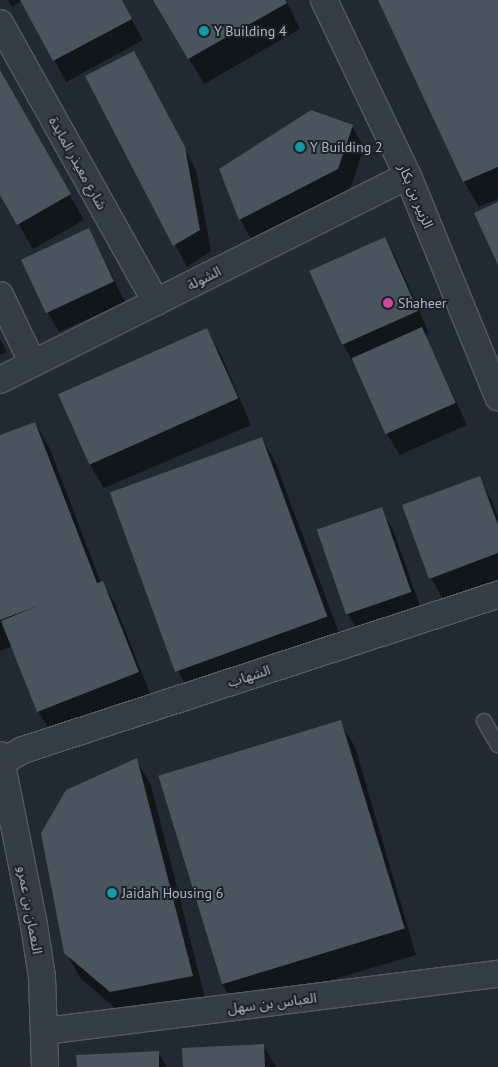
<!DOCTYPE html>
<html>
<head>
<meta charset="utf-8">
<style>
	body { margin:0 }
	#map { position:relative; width:498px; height:1067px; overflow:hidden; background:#212a33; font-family:"PT Sans","Noto Sans Arabic",sans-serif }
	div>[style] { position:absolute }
	.shadow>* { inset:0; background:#0007 }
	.building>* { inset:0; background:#4a545f; transform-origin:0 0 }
	.roads { filter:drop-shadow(1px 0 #525a62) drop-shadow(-1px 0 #525a62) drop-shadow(0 1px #525a62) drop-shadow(0 -1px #525a62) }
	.lane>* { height:14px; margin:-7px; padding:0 7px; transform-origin:7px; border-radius:7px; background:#343c44 }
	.street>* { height:26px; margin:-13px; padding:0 13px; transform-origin:13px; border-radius:13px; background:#343c44 }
	.dots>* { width:14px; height:14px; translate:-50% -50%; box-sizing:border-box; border:2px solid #1a2128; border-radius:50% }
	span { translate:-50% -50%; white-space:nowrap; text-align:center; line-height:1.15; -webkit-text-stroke:4px #1a2128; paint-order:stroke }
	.poi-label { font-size:14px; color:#aeb7c1 }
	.left { translate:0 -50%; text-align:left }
	.street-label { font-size:14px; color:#aeb7c1 }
</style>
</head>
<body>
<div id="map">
	<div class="shadow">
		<div style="clip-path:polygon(8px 0,121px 0,143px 40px,66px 82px,22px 1px,12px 7px)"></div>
		<div style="clip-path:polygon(154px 0,286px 0,300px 29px,204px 84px)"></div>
		<div style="clip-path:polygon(379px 0,498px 0,498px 199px,479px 207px,464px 182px)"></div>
		<div style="clip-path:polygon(134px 52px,196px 170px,211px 251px,187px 267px,86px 77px)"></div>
		<div style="clip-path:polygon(0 72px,84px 220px,33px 249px,0 192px)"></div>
		<div style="clip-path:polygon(352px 126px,364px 147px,350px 190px,252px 241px,240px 219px)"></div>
		<div style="clip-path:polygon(89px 229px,125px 302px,59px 332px,47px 311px)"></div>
		<div style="clip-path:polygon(385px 238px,397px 260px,429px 333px,425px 335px,467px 425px,400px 455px,387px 434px,356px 364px,355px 365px,343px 344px,310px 270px)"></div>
		<div style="clip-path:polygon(207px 330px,221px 355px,251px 425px,104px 488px,89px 463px)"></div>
		<div style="clip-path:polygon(0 339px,7px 352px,0 355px)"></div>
		<div style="clip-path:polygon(35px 423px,50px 449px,101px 583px,103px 583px,115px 604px,150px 694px,51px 733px,38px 711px,13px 646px,0 651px,0 437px)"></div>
		<div style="clip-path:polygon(262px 438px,276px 464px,342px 641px,192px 697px,178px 671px)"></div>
		<div style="clip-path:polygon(479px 478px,491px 499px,498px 516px,498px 579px,443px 599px,431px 578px)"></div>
		<div style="clip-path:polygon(381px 509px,393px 530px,423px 614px,361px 636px,348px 615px,319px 531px)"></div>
		<div style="clip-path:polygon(340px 722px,355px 747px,416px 955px,236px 1008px,221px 982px)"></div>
		<div style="clip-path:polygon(136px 760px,151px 785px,206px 1002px,126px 1017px,81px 979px,66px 953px)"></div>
		<div style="clip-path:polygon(263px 1045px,276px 1067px,184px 1067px)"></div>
		<div style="clip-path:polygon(158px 1052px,167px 1067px,78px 1067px)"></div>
	</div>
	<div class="building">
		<div style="clip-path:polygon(20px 0,122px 0,132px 19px,53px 61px)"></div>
		<div style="clip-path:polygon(153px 0,285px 0,287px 3px,188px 59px)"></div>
		<div style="clip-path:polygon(378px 0,498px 0,498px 167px,463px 182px)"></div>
		<div style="clip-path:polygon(134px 51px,185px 147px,200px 230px,173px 246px,85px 76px)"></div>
		<div style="clip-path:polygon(0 70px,71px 194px,17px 225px,0 195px)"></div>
		<div style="clip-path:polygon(311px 110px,353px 125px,338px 169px,239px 220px,219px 169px)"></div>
		<div style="clip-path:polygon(498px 202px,498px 265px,474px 213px)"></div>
		<div style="left:89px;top:228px;width:59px;height:75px;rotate:65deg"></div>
		<div style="left:385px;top:237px;width:81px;height:83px;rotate:66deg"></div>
		<div style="left:422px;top:327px;width:83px;height:77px;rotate:66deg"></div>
		<div style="left:207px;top:328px;width:77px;height:163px;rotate:66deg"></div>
		<div style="clip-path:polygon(35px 422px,97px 583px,103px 581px,139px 672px,37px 712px,1px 621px,40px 605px,0 620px,0 435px)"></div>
		<div style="left:262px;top:437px;width:191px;height:162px;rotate:70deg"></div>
		<div style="clip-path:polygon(480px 476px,498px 525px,498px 553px,429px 579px,402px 505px)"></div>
		<div style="left:382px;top:507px;width:90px;height:69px;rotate:71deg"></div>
		<div style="left:341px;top:720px;width:218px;height:191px;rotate:73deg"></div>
		<div style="clip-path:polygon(137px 758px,193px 976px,110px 992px,64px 953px,41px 833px,66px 790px)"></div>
		<div style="clip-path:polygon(264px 1044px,265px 1067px,183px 1067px,182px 1048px)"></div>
		<div style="clip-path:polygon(159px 1051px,159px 1067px,77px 1067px,76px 1055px)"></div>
	</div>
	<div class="roads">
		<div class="lane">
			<div style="left:484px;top:721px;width:28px;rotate:60deg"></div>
		</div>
		<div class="street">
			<div style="left:324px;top:0;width:195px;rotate:64.5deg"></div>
			<div style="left:408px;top:176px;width:239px;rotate:67.8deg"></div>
			<div style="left:0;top:23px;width:320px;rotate:60.8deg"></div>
			<div style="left:0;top:295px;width:76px;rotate:64.4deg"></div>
			<div style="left:0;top:380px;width:456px;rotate:-26.6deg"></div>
			<div style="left:0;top:755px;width:173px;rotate:78.7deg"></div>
			<div style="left:34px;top:925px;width:53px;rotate:81.3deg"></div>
			<div style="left:42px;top:977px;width:90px;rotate:88.1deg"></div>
			<div style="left:2px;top:762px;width:24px;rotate:-30deg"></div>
			<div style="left:23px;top:750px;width:500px;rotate:-18.1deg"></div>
			<div style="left:45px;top:1031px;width:457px;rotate:-7.2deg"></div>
		</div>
	</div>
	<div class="dots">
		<div style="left:204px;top:31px;background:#0f9aa8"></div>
		<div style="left:300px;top:147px;background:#0f9aa8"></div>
		<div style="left:388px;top:303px;background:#d1479c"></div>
		<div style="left:112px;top:893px;background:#0f9aa8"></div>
	</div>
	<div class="poi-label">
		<span class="left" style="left:214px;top:31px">Y Building 4</span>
		<span class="left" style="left:310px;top:147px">Y Building 2</span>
		<span class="left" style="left:398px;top:303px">Shaheer</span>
		<span class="left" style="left:122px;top:893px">Jaidah Housing 6</span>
	</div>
	<div class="street-label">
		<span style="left:78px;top:163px;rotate:61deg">شارع معيذر المايدة</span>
		<span style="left:416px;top:196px;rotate:67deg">الزبير بن بكار</span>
		<span style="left:204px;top:278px;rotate:-27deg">الشولة</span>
		<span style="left:249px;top:676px;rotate:-18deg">الشهاب</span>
		<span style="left:30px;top:910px;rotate:80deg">النعمان بن عمرو</span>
		<span style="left:272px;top:1003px;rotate:-7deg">العباس بن سهل</span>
	</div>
</div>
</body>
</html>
